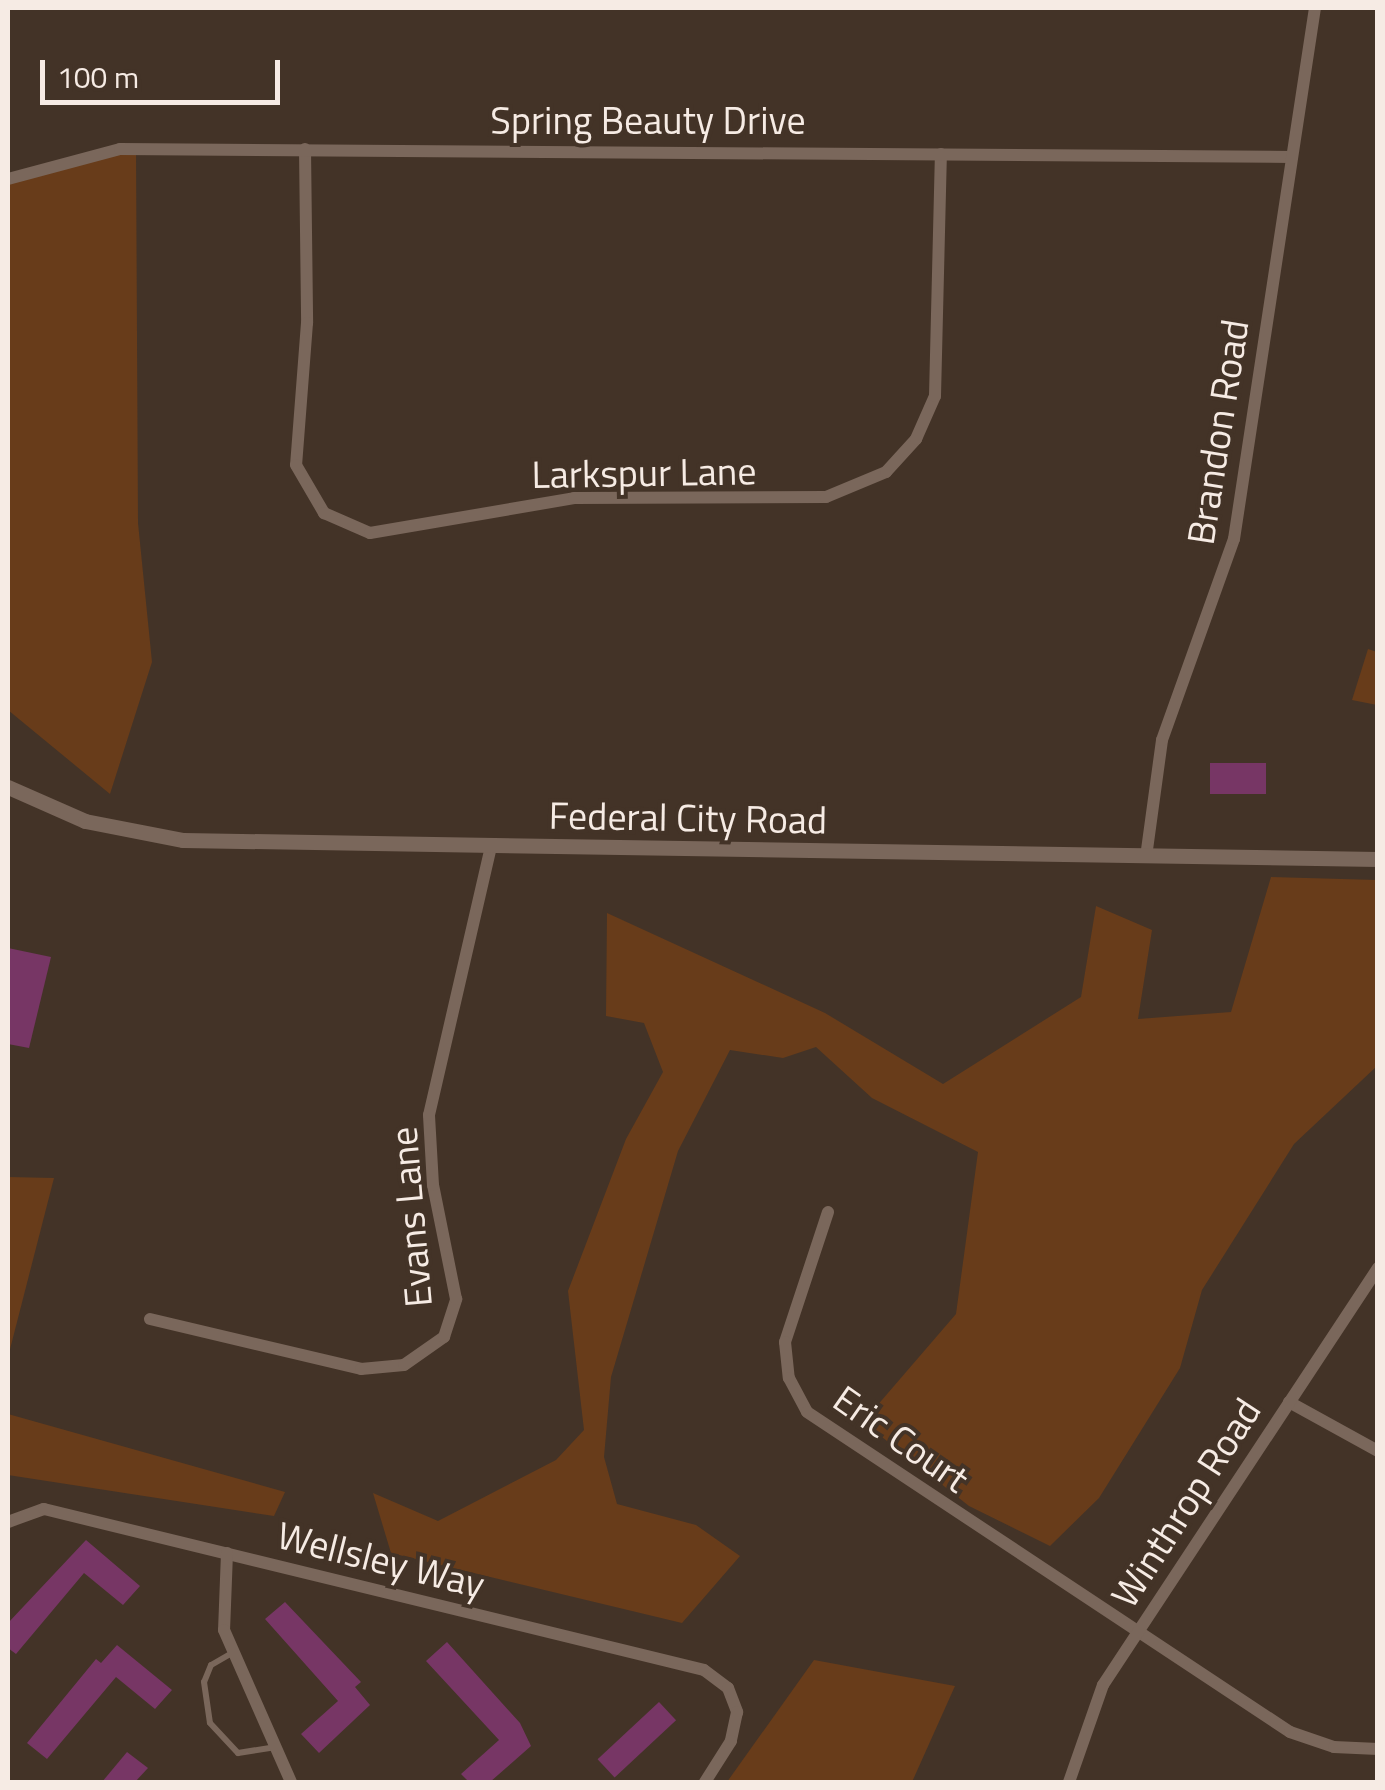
<!DOCTYPE html>
<html>
<head>
<meta charset="utf-8">
<style>
	body { margin:0 }
	#map { position:relative; width:1385px; height:1790px; overflow:hidden; background:#433327; font-family:"Titillium Web",sans-serif }
	div>[style] { position:absolute }
	.green>* { inset:0; background:#683c1a }
	.building>* { inset:0; background:#773665; transform-origin:0 0 }
	.service>* { height:6px; margin:-3px; padding:0 3px; transform-origin:3px; border-radius:3px; background:#7a675b }
	.minor>* { height:12px; margin:-6px; padding:0 6px; transform-origin:6px; border-radius:6px; background:#7a675b }
	.tertiary>* { height:15px; margin:-7.5px; padding:0 7.5px; transform-origin:7.5px; border-radius:7.5px; background:#7a675b }
	span { translate:-50% -50%; white-space:nowrap; text-align:center; line-height:1.15; -webkit-text-stroke:8px #433327; paint-order:stroke }
	.street-label { font-size:38px; color:#f6ebe4 }
	.frame { position:absolute; inset:0; border:10px solid #f6ebe4; pointer-events:none }
	.scale { position:absolute; left:40px; top:60px; width:240px; height:45px; box-sizing:border-box; border:5px solid #f6ebe4; border-top:0; padding-left:12px; font-size:30px; line-height:35px; white-space:nowrap; color:#f6ebe4; -webkit-text-stroke:8px #433327; paint-order:stroke }
</style>
</head>
<body>
<div id="map">
	<div class="green">
		<div style="clip-path:polygon(136px 148px,138px 523px,152px 662px,110px 794px,8px 710px,8px 181px)"></div>
		<div style="clip-path:polygon(1368px 649px,1377px 652px,1377px 705px,1352px 700px)"></div>
		<div style="clip-path:polygon(1271px 877px,1377px 880px,1377px 1066px,1294px 1144px,1202px 1290px,1180px 1368px,1099px 1498px,1050px 1546px,969px 1506px,863px 1422px,956px 1314px,978px 1152px,872px 1098px,816px 1047px,783px 1058px,730px 1050px,678px 1151px,611px 1377px,604px 1457px,617px 1504px,696px 1525px,740px 1556px,682px 1623px,391px 1553px,373px 1493px,438px 1521px,556px 1460px,584px 1430px,568px 1291px,626px 1139px,663px 1072px,644px 1023px,606px 1016px,607px 913px,825px 1013px,943px 1084px,1081px 997px,1096px 906px,1152px 930px,1138px 1019px,1231px 1012px)"></div>
		<div style="clip-path:polygon(8px 1177px,54px 1178px,8px 1357px)"></div>
		<div style="clip-path:polygon(8px 1414px,285px 1492px,274px 1516px,8px 1475px)"></div>
		<div style="clip-path:polygon(814px 1660px,955px 1686px,912px 1782px,727px 1782px)"></div>
	</div>
	<div class="building">
		<div style="left:1210px;top:763px;width:56px;height:31px"></div>
		<div style="clip-path:polygon(8px 948px,51px 957px,29px 1048px,8px 1044px)"></div>
		<div style="clip-path:polygon(86px 1540px,140px 1586px,123px 1605px,84px 1573px,16px 1654px,8px 1648px,8px 1623px)"></div>
		<div style="clip-path:polygon(285px 1602px,361px 1682px,355px 1687px,370px 1705px,319px 1753px,301px 1734px,338px 1701px,265px 1619px)"></div>
		<div style="clip-path:polygon(447px 1642px,520px 1723px,531px 1746px,490px 1782px,469px 1782px,461px 1774px,499px 1740px,426px 1661px)"></div>
		<div style="clip-path:polygon(117px 1645px,172px 1690px,155px 1709px,116px 1677px,47px 1759px,27px 1743px,96px 1659px,101px 1663px)"></div>
		<div style="left:659px;top:1702px;width:25px;height:84px;rotate:47deg"></div>
		<div style="clip-path:polygon(127px 1752px,148px 1768px,135px 1782px,102px 1782px)"></div>
	</div>
	<div class="service">
		<div style="left:232px;top:1653px;width:24px;rotate:150deg"></div>
		<div style="left:211px;top:1665px;width:18px;rotate:112deg"></div>
		<div style="left:204px;top:1682px;width:41px;rotate:81.7deg"></div>
		<div style="left:210px;top:1723px;width:41px;rotate:47deg"></div>
		<div style="left:238px;top:1753px;width:37px;rotate:-9deg"></div>
	</div>
	<div class="minor">
		<div style="left:305px;top:149px;width:174px;rotate:89.3deg"></div>
		<div style="left:307px;top:323px;width:142px;rotate:94.4deg"></div>
		<div style="left:296px;top:465px;width:56px;rotate:59.7deg"></div>
		<div style="left:324px;top:513px;width:50px;rotate:23.5deg"></div>
		<div style="left:370px;top:533px;width:207px;rotate:-9.7deg"></div>
		<div style="left:574px;top:498px;width:252px;rotate:-0.2deg"></div>
		<div style="left:826px;top:497px;width:65px;rotate:-22.6deg"></div>
		<div style="left:886px;top:472px;width:45px;rotate:-47.7deg"></div>
		<div style="left:916px;top:439px;width:47px;rotate:-66.2deg"></div>
		<div style="left:935px;top:396px;width:242px;rotate:-88.6deg"></div>
		<div style="left:8px;top:179px;width:116px;rotate:-15deg"></div>
		<div style="left:120px;top:149px;width:1172px;rotate:0.39deg"></div>
		<div style="left:1146px;top:857px;width:118px;rotate:-82.2deg"></div>
		<div style="left:1162px;top:740px;width:214px;rotate:-70.3deg"></div>
		<div style="left:1234px;top:539px;width:537px;rotate:-81.33deg"></div>
		<div style="left:828px;top:1212px;width:137px;rotate:108.3deg"></div>
		<div style="left:785px;top:1342px;width:36px;rotate:84deg"></div>
		<div style="left:789px;top:1378px;width:38px;rotate:62deg"></div>
		<div style="left:807px;top:1412px;width:579px;rotate:33.53deg"></div>
		<div style="left:1290px;top:1732px;width:46px;rotate:18.8deg"></div>
		<div style="left:1334px;top:1747px;width:44px;rotate:2.6deg"></div>
		<div style="left:150px;top:1319px;width:217px;rotate:13.3deg"></div>
		<div style="left:361px;top:1369px;width:43px;rotate:-5.3deg"></div>
		<div style="left:404px;top:1365px;width:49px;rotate:-35deg"></div>
		<div style="left:444px;top:1337px;width:40px;rotate:-72deg"></div>
		<div style="left:456px;top:1299px;width:116px;rotate:-101.4deg"></div>
		<div style="left:433px;top:1185px;width:70px;rotate:-93.3deg"></div>
		<div style="left:429px;top:1115px;width:275px;rotate:-77deg"></div>
		<div style="left:1289px;top:1402px;width:102px;rotate:28.8deg"></div>
		<div style="left:8px;top:1522px;width:38px;rotate:-20deg"></div>
		<div style="left:44px;top:1509px;width:679px;rotate:13.71deg"></div>
		<div style="left:704px;top:1670px;width:30px;rotate:37deg"></div>
		<div style="left:728px;top:1688px;width:26px;rotate:69deg"></div>
		<div style="left:737px;top:1712px;width:30px;rotate:102deg"></div>
		<div style="left:731px;top:1741px;width:49px;rotate:122.4deg"></div>
		<div style="left:227px;top:1553px;width:77px;rotate:92.2deg"></div>
		<div style="left:224px;top:1630px;width:166px;rotate:66.2deg"></div>
		<div style="left:1069px;top:1782px;width:103px;rotate:-70.7deg"></div>
		<div style="left:1103px;top:1685px;width:500px;rotate:-56.6deg"></div>
	</div>
	<div class="tertiary">
		<div style="left:8px;top:787px;width:84px;rotate:23.8deg"></div>
		<div style="left:85px;top:821px;width:100px;rotate:11deg"></div>
		<div style="left:183px;top:840px;width:1195px;rotate:0.91deg"></div>
	</div>
	<div class="street-label">
		<span style="left:648px;top:121px">Spring Beauty Drive</span>
		<span style="left:1218px;top:432px;rotate:-81deg">Brandon Road</span>
		<span style="left:644px;top:473px;rotate:-1deg">Larkspur Lane</span>
		<span style="left:688px;top:818px;rotate:1deg">Federal City Road</span>
		<span style="left:411px;top:1217px;rotate:-95deg">Evans Lane</span>
		<span style="left:901px;top:1439px;rotate:35deg">Eric Court</span>
		<span style="left:1186px;top:1503px;rotate:-57deg">Winthrop Road</span>
		<span style="left:381px;top:1560px;rotate:14deg">Wellsley Way</span>
	</div>
	<div class="frame"></div>
	<div class="scale">100 m</div>
</div>
</body>
</html>
